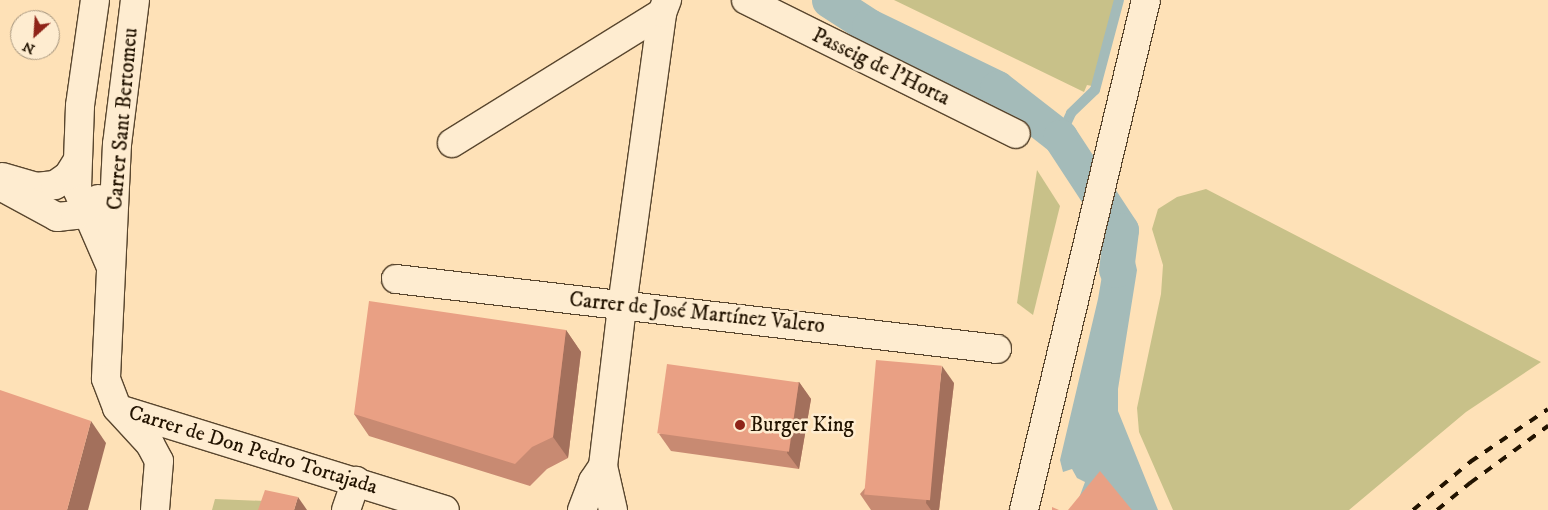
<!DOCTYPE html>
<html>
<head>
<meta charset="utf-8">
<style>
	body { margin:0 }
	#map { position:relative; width:1548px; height:510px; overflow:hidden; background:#fee1b7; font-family:"IM FELL DW Pica",serif }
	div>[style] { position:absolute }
	.green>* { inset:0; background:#c8c189 }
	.water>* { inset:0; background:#a4bbb9 }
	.stream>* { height:10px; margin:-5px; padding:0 5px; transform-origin:5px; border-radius:5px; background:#a4bbb9 }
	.canal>* { height:35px; margin:-17.5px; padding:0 17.5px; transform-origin:17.5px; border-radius:17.5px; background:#a4bbb9 }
	.roads { filter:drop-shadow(1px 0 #59462e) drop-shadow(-1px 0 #59462e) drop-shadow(0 1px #59462e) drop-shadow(0 -1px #59462e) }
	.minor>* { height:28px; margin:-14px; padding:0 14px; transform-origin:14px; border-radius:14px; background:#feecd0 }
	.rail>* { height:4px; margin-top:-2px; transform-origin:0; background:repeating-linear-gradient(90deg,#221300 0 9px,transparent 0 18px) }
	.wall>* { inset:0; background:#c88a72 }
	.shaded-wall>* { inset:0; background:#a3705c }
	.building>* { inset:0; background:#e9a084; transform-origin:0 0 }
	.dots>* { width:14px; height:14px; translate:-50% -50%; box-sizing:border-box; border:2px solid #feecd0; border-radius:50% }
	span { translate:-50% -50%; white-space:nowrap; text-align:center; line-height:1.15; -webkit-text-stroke:5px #feecd0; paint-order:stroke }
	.street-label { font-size:21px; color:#221300 }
	.poi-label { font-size:21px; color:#221300 }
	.left { translate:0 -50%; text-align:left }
	.north { position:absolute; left:10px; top:10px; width:50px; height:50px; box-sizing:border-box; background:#feecd0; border:1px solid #a6957d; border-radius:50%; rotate:206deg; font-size:14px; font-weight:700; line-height:20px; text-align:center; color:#221300 }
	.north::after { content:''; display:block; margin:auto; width:18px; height:22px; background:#8f2418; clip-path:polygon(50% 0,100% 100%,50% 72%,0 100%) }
</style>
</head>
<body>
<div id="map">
	<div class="green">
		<div style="clip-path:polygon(894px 0,1115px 0,1095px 78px,1092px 86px,1087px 85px,1084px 92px)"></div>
		<div style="clip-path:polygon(1037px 170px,1060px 206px,1033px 315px,1017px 303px)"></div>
		<div style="clip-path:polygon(1206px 189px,1541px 362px,1466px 412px,1349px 510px,1173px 510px,1139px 432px,1137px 408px,1161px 294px,1163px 265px,1152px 229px,1158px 209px,1177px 197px)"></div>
		<div style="clip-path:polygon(215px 499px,265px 501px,262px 510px,212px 510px)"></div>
	</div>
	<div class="water">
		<div style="clip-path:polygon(1121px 215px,1127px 226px,1137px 270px,1118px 389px,1118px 411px,1158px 510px,1130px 510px,1079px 498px,1085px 482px,1077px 478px,1072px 469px,1063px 472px,1060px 460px,1098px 299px,1105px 258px,1114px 237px,1112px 233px)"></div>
	</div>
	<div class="stream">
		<div style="left:1060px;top:137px;width:26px;rotate:-65deg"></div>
		<div style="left:1071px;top:113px;width:33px;rotate:-44deg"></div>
		<div style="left:1095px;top:90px;width:93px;rotate:-75.1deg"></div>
	</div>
	<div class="canal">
		<div style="left:829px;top:0;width:48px;rotate:33deg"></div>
		<div style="left:869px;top:26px;width:142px;rotate:25.8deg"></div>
		<div style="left:997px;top:88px;width:80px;rotate:37.9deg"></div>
		<div style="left:1060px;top:137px;width:111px;rotate:56.7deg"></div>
		<div style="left:1121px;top:230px;width:40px;rotate:97.1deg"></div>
	</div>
	<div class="roads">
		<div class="minor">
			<div style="left:95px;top:0;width:107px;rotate:98.1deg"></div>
			<div style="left:80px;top:106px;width:83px;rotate:92.1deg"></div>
			<div style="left:77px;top:189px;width:83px;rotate:66.5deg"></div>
			<div style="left:135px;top:0;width:145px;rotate:97.1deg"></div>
			<div style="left:117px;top:144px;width:235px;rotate:92.7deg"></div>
			<div style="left:106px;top:379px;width:31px;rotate:69deg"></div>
			<div style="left:117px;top:408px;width:49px;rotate:47.5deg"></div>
			<div style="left:150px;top:444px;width:19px;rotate:62deg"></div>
			<div style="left:159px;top:461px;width:49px;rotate:94.7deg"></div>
			<div style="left:746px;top:0;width:301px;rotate:26.4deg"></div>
			<div style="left:452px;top:143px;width:247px;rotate:-31.8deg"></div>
			<div style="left:2px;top:177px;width:35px;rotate:16deg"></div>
			<div style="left:36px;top:187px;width:19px;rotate:-6deg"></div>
			<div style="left:55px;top:185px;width:16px;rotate:-35deg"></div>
			<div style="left:68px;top:176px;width:15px;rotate:-58deg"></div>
			<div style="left:0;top:186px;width:65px;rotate:28.5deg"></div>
			<div style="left:57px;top:217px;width:18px;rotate:-6deg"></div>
			<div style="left:75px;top:215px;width:28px;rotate:-35deg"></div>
			<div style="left:396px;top:279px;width:605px;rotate:6.64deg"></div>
			<div style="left:119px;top:409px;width:341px;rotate:17.2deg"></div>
			<div style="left:346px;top:510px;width:31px;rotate:-71deg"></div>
			<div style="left:582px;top:510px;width:31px;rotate:-69deg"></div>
			<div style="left:593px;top:481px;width:18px;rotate:-56deg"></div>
			<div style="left:613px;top:510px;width:45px;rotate:-102.8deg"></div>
			<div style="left:603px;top:466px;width:161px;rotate:-83.2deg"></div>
			<div style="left:622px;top:306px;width:296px;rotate:-82.2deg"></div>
			<div style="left:662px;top:13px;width:14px;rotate:-69deg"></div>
			<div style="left:1024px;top:510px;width:524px;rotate:-76.55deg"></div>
		</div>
	</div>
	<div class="rail">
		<div style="left:1413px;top:510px;width:75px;rotate:-40.1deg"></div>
		<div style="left:1470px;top:462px;width:94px;rotate:-34.2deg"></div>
		<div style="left:1437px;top:510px;width:43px;rotate:-39.3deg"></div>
		<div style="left:1470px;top:483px;width:97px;rotate:-36.2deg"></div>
	</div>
	<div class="wall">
		<div style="clip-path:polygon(566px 330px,581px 352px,568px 458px,547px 469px,530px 486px,369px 436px,354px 414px)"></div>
		<div style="clip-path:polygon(799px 382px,811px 399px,799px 469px,671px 451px,659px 434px)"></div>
		<div style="clip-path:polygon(954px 383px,939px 510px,871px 510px,860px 494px)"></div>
	</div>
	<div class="shaded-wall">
		<div style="clip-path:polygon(566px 330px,581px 352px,568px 458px,553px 437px)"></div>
		<div style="clip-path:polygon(942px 366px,954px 383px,939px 510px,931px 510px,926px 503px)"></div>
		<div style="clip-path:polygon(799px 382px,811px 399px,799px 469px,787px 453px)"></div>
		<div style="clip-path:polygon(91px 421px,106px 443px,88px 510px,67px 510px)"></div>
		<div style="clip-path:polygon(298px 497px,307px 510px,294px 510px)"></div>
	</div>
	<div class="building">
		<div style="clip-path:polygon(369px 301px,566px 330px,553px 437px,532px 447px,515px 464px,354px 414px)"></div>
		<div style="left:876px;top:360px;width:66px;height:135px;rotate:5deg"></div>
		<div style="left:667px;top:364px;width:133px;height:70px;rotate:8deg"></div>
		<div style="clip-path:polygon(0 390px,91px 421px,67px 510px,0 510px)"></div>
		<div style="clip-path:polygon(1100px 471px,1132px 510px,1068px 510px)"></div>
		<div style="clip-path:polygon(265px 490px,298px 497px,294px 510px,258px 510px)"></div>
		<div style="clip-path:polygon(1052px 507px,1059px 510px,1052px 510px)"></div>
	</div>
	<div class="dots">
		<div style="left:740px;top:425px;background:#8f2418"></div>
	</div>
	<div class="street-label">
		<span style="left:881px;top:67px;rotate:26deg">Passeig de l'Horta</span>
		<span style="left:123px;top:119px;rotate:-85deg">Carrer Sant Bertomeu</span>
		<span style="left:697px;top:313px;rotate:6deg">Carrer de José Martínez Valero</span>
		<span style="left:253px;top:450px;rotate:17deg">Carrer de Don Pedro Tortajada</span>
	</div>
	<div class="poi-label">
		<span class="left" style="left:750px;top:425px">Burger King</span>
	</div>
	<div class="north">N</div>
</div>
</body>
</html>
